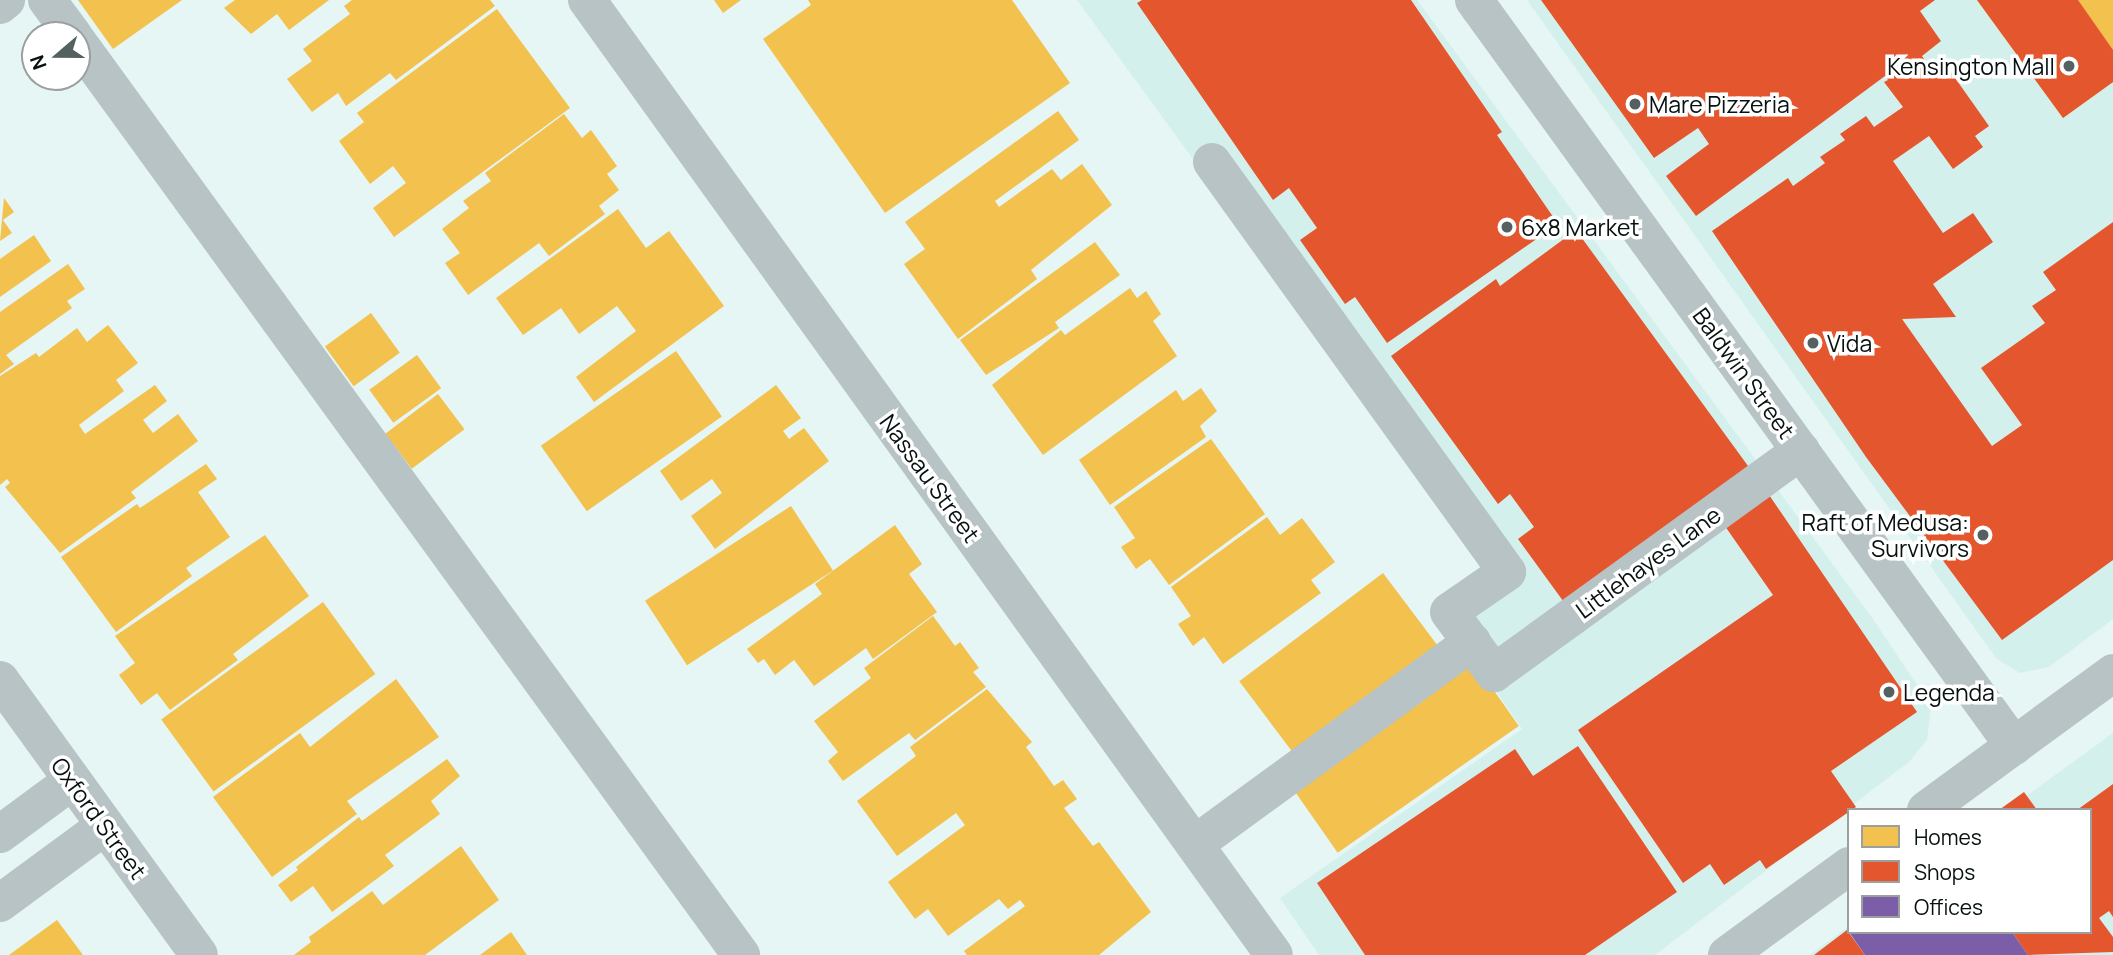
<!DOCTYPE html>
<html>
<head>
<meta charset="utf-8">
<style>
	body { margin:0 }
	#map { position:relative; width:2113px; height:955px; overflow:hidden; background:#e5f6f4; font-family:Manrope,sans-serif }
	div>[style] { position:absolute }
	.built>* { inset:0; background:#d3f0ed }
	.homes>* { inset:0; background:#f2c14e; transform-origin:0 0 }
	.shops>* { inset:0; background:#e4572e }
	.offices>* { inset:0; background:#7b5ea7 }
	.minor>* { height:38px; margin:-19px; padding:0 19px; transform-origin:19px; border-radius:19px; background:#b8c3c6 }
	.dots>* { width:19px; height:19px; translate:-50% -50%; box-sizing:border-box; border:4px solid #fff; border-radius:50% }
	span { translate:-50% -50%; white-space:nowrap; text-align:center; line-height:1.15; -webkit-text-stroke:7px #fff; paint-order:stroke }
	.poi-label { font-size:23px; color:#061110 }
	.right { translate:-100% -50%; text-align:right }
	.left { translate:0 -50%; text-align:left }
	.street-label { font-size:23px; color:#061110 }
	.legend { position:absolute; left:1847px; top:808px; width:245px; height:126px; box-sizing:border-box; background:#fff; border:2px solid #9ba09f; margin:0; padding:9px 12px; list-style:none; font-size:21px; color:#061110 }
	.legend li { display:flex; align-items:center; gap:14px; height:35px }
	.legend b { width:35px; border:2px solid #9ba09f }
	.north { position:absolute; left:21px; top:21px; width:70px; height:70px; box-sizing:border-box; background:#fff; border:2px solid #9ba09f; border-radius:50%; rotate:250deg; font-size:19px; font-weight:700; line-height:28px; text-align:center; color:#061110 }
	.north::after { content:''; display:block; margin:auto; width:24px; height:32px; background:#546160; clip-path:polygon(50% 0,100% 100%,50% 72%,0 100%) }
</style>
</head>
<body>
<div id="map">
	<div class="built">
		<div style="clip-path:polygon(1077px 0,1417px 0,1873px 619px,1931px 706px,1927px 740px,1909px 762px,1655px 955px,1319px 955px,1280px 898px,1522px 729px,1435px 601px,1487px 562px)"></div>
		<div style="clip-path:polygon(1527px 0,2113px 0,2113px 619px,2049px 667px,2020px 673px,1996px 658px)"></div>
		<div style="clip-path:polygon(2113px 733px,2113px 955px,1810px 955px,1849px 926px,1849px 932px,2090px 932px,2090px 810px,2007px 810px)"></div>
	</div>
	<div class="homes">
		<div style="clip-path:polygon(78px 0,182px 0,113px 49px)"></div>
		<div style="clip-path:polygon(235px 0,329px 0,289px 30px,277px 14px,251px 34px,224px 8px)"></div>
		<div style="clip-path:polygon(352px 0,490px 0,495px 6px,396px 80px,390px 73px,346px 106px,338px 93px,312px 112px,287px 79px,312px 61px,303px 49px,350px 14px,344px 6px)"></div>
		<div style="clip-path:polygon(714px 0,741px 0,723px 13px)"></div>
		<div style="clip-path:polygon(808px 0,1012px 0,1070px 83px,885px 213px,763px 39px,811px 5px)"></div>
		<div style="clip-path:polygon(1977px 0,2113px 0,2113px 82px,2063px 118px)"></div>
		<div style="clip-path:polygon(497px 9px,570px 108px,394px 237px,373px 208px,406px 183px,393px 166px,370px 184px,339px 141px,364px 122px,357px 113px)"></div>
		<div style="clip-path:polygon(1058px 111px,1079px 140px,995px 201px,999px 207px,1052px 169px,1061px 180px,1082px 164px,1112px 205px,1031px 270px,1037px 279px,958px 339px,904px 264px,925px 249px,905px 222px)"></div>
		<div style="clip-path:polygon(564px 114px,582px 138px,591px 130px,617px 166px,607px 174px,619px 190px,599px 206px,605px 214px,549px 256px,539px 243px,468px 295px,445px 263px,460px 253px,442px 229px,469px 208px,463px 201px,491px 181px,485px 173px)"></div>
		<div style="clip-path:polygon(4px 198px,14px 212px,3px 220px,12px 233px,0 241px)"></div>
		<div style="clip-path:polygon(618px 209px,646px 248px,669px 231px,724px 306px,594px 402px,576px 377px,636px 331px,617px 306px,579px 334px,561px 308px,523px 335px,496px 298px)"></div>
		<div style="clip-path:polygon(34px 235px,51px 261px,0 297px,0 259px)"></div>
		<div style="clip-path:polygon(1095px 242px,1120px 275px,1055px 322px,1059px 328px,986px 375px,960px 340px)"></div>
		<div style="clip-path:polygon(68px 264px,85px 289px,67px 301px,72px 308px,6px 355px,14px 364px,0 374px,0 312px)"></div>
		<div style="clip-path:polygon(1130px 288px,1137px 298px,1146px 291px,1161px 314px,1153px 321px,1177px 356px,1043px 455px,992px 385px,1061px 330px,1065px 335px)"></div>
		<div style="left:371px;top:313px;width:49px;height:57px;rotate:54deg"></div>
		<div style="clip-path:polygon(108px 325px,138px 363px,116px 380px,124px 391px,79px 425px,85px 434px,155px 385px,167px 401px,143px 420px,153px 433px,178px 414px,198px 441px,131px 492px,136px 498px,60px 553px,5px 487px,10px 483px,7px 479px,0 485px,0 376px,36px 353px,39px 357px,77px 328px,87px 342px)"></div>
		<div style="left:676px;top:351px;width:80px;height:165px;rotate:55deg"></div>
		<div style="left:417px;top:355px;width:41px;height:59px;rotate:54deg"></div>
		<div style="clip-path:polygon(776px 385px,801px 418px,783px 431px,789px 439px,804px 428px,829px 461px,715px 549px,691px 516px,722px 493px,712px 479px,681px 501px,660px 471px)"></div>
		<div style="clip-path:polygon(1201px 388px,1217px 411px,1200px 426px,1206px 437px,1110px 505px,1079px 460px,1176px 390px,1183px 401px)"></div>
		<div style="left:438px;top:394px;width:44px;height:66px;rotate:53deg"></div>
		<div style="clip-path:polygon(1211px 439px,1265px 514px,1169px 585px,1150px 559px,1136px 569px,1121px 547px,1135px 538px,1114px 507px)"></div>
		<div style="clip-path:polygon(206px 464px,217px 479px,198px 492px,230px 537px,186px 568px,192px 576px,116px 632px,61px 557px,137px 504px,140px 508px)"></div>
		<div style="left:791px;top:506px;width:77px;height:174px;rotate:57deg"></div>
		<div style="clip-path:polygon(1267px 517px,1280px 535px,1302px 518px,1335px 562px,1311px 580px,1321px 593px,1223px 664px,1204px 637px,1193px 646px,1178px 624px,1191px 616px,1171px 587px)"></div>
		<div style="clip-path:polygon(895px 525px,922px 564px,909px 574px,937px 612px,873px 659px,866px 648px,814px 686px,794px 660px,775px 675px,764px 659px,758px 663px,747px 649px,822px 594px,815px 584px)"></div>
		<div style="clip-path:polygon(265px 535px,309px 596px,233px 654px,238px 660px,170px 710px,157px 693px,141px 705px,119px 675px,135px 663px,115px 636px)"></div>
		<div style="left:1383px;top:573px;width:102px;height:180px;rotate:53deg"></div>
		<div style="left:323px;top:602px;width:89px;height:200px;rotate:54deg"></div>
		<div style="clip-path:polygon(933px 616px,955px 646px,960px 642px,979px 668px,973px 672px,986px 687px,915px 740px,909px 733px,843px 781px,828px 761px,838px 752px,814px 721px,871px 678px,864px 668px)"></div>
		<div style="left:1474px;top:662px;width:78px;height:221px;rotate:55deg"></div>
		<div style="clip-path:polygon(396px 679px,439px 737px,347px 801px,357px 814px,272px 877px,213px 797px,300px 733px,310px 747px)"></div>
		<div style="clip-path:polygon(987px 689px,1032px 742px,1026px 747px,1054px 786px,1063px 780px,1077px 799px,1064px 808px,1093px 846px,1099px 842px,1151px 912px,1099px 955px,967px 955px,964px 951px,1025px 906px,1020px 900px,1008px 909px,999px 899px,948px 936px,928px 909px,915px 919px,888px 882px,965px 825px,956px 813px,897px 856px,857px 801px,916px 756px,910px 747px)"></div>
		<div style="clip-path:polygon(447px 759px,460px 776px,431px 801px,440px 814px,385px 855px,394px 866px,332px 912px,313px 886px,291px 902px,278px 885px,298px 870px,296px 867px,359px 817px,362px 821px)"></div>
		<div style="clip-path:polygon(461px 846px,499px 900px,425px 955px,294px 955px,311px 942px,309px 937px,372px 891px,383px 905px)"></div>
		<div style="clip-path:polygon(57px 920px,83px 955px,9px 955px)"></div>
		<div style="clip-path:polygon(511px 932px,527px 955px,480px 955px)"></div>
	</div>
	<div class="shops">
		<div style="clip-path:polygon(1142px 0,1411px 0,1502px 132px,1497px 135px,1558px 224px,1387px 343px,1355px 297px,1345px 304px,1300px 240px,1317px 228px,1289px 188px,1273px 200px,1137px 3px)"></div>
		<div style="clip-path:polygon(1541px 0,1935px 0,1920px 11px,1941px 41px,1922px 56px,1929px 67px,1941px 58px,1989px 126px,1975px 136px,1983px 147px,1953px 169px,1929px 136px,1893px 161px,1943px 233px,1973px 213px,1993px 242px,1933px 284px,1956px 317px,1902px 319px,1992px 446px,2022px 425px,1981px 368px,2045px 323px,2032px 306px,2056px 290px,2043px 272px,2113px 222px,2113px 560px,2002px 640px,1866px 457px,1712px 231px,1788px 178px,1793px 186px,1825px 163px,1820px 157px,1845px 140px,1840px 134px,1866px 116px,1874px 127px,1903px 107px,1884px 82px,1888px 80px,1885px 76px,1696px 216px,1666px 176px,1709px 144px,1698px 128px,1654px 158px)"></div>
		<div style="clip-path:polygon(1977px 0,2078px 0,2113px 50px,2113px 82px,2063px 118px)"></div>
		<div style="clip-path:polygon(1576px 230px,1751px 470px,1566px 605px,1518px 539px,1534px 527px,1510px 494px,1498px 504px,1391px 356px,1496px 279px,1500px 286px)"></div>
		<div style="clip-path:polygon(1765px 489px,1917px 712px,1831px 771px,1856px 807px,1766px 869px,1760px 860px,1724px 885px,1710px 864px,1683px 883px,1578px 730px,1773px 595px,1720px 519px)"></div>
		<div style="clip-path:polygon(1578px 746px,1677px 892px,1585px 955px,1365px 955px,1317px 883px,1515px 749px,1533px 776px)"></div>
		<div style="clip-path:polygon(2113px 784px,2113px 917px,2109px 911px,2099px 918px,2113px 937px,2113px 952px,2028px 955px,2012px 932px,2090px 932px,2090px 810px,2077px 810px)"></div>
		<div style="clip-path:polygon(2024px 792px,2037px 810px,1999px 810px)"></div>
		<div style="clip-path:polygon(1847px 930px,1865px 955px,1814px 955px)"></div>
	</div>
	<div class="offices">
		<div style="clip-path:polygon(1849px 932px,2012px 932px,2028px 955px,1865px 955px)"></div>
	</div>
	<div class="minor">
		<div style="left:47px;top:0;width:44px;rotate:53.4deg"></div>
		<div style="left:587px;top:0;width:1176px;rotate:54.27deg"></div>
		<div style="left:1474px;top:0;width:921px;rotate:54.1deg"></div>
		<div style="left:0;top:5px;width:8px;rotate:-40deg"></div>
		<div style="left:77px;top:41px;width:1130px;rotate:54deg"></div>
		<div style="left:1212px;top:162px;width:505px;rotate:54.26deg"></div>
		<div style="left:1507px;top:572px;width:70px;rotate:145.4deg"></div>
		<div style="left:1449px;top:612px;width:76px;rotate:53.6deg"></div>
		<div style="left:1494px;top:673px;width:379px;rotate:-35.9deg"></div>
		<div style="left:0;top:680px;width:339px;rotate:54.1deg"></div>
		<div style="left:1926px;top:810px;width:232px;rotate:-36.2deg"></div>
		<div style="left:0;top:834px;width:89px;rotate:-36.4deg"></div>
		<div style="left:1195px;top:844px;width:343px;rotate:-36.1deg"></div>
		<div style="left:0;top:903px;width:130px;rotate:-36.3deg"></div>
		<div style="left:1727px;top:955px;width:151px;rotate:-36.1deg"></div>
	</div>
	<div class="dots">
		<div style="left:2069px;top:66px;background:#546160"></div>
		<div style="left:1635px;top:104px;background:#546160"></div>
		<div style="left:1507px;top:227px;background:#546160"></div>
		<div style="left:1813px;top:343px;background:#546160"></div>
		<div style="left:1983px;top:535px;background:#546160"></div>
		<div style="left:1889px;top:692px;background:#546160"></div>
	</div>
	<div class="poi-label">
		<span class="right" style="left:2055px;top:66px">Kensington Mall</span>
		<span class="left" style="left:1649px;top:104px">Mare Pizzeria</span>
		<span class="left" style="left:1521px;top:227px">6x8 Market</span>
		<span class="left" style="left:1827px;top:343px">Vida</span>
		<span class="right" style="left:1969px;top:535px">Raft of Medusa:<br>Survivors</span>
		<span class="left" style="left:1903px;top:692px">Legenda</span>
	</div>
	<div class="street-label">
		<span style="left:1744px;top:373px;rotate:54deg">Baldwin Street</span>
		<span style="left:930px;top:478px;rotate:54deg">Nassau Street</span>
		<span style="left:1648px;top:562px;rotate:-36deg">Littlehayes Lane</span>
		<span style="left:99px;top:818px;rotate:54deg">Oxford Street</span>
	</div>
	<ul class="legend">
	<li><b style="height:19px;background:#f2c14e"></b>Homes</li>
	<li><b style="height:19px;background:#e4572e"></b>Shops</li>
	<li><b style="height:19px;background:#7b5ea7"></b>Offices</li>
	</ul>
	<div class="north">N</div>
</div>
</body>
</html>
